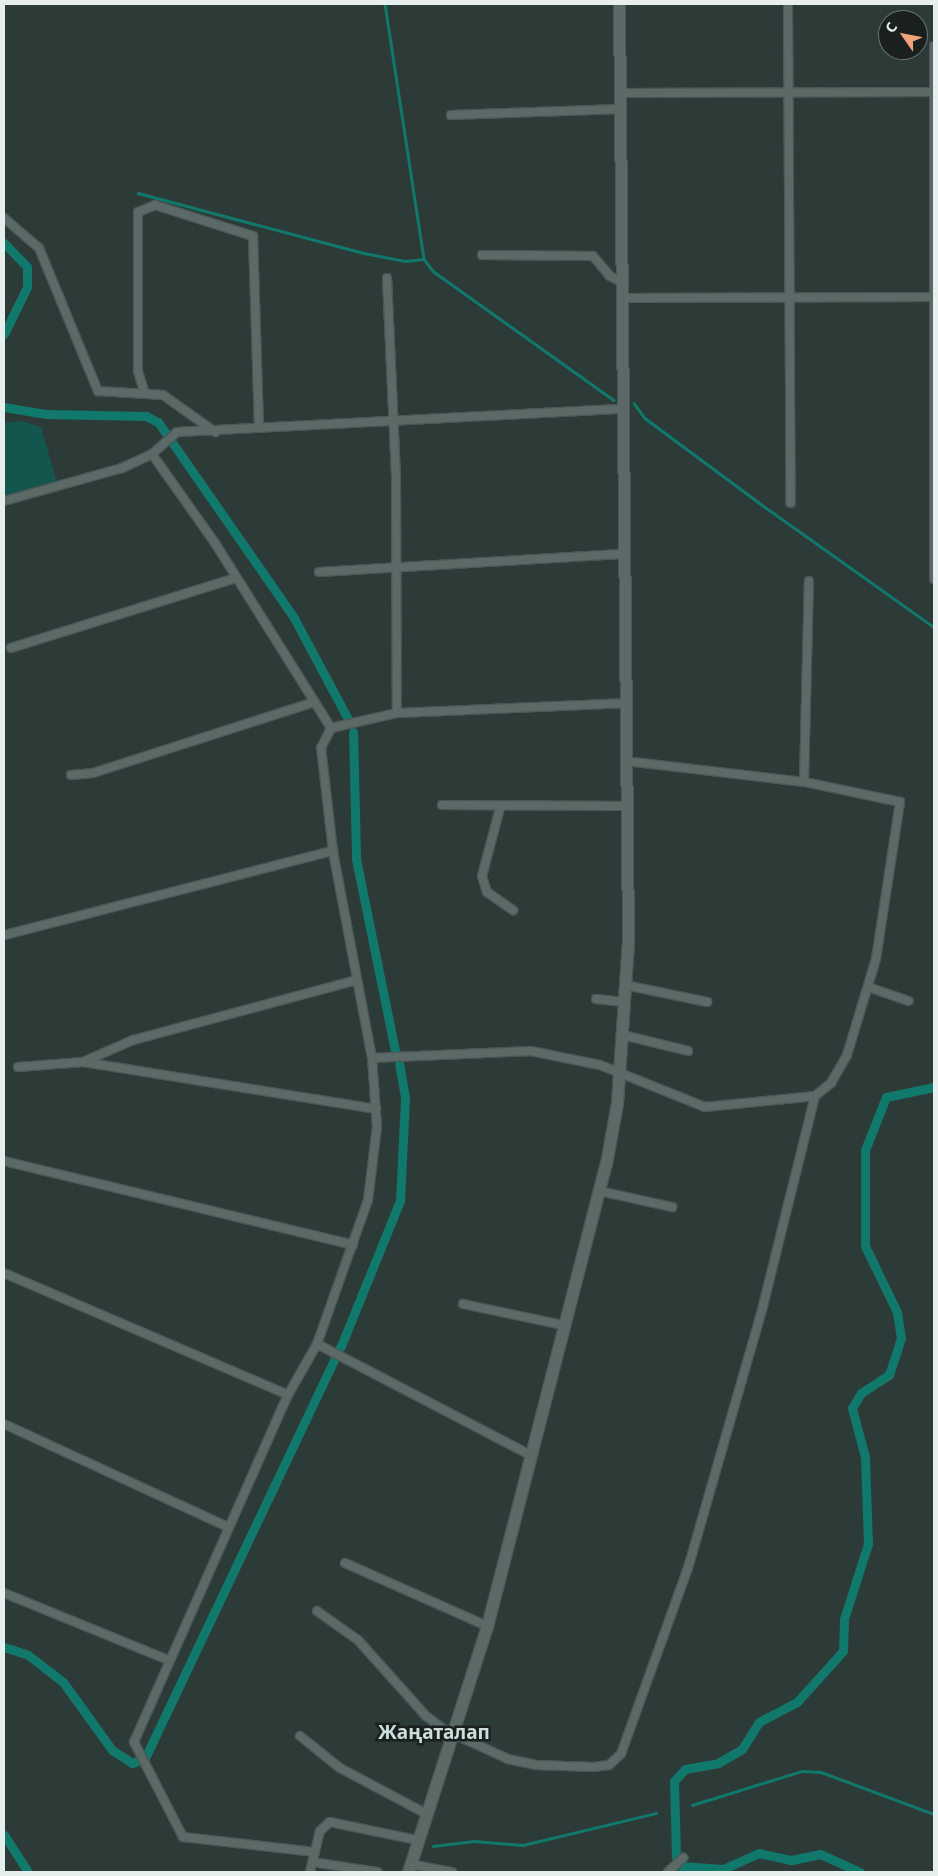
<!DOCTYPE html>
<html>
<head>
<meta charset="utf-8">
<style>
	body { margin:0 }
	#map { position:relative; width:938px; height:1876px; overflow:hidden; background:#2d3b38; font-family:"Noto Sans",sans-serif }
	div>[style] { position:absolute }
	.green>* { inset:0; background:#14554d }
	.stream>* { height:2.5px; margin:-1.25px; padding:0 1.25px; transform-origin:1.25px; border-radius:1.25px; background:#11786c }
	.canal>* { height:9px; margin:-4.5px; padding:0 4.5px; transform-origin:4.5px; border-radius:4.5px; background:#11786c }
	.roads { filter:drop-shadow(1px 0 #4b5756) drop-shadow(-1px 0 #4b5756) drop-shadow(0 1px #4b5756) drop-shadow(0 -1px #4b5756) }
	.minor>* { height:8px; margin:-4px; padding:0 4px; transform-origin:4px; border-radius:4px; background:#5b6a67 }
	.secondary>* { height:11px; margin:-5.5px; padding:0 5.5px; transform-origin:5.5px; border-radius:5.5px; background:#5b6a67 }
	span { translate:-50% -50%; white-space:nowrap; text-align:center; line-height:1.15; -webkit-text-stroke:5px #1a201f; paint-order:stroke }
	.quarter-label { font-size:19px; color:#ccddda; font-weight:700 }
	.frame { position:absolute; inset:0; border:5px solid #e6efee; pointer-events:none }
	.north { position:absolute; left:878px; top:10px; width:50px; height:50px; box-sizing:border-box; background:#1a201f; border:1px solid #6c7372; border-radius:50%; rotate:303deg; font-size:14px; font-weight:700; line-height:20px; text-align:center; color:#e6efee }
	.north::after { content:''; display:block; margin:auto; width:18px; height:22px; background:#efa377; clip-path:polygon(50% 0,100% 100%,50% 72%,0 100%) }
</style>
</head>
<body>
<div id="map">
	<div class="green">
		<div style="clip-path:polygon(22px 421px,41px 427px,57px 483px,4px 498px,4px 423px)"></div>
	</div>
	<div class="stream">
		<div style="left:385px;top:4px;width:258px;rotate:81.3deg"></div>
		<div style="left:424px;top:259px;width:15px;rotate:53deg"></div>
		<div style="left:433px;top:271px;width:222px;rotate:35.5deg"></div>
		<div style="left:138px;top:193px;width:234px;rotate:14.9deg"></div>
		<div style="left:364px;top:253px;width:42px;rotate:11deg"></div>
		<div style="left:405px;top:261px;width:19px;rotate:-6deg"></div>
		<div style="left:634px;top:403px;width:19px;rotate:54deg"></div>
		<div style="left:645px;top:418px;width:141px;rotate:36.6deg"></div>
		<div style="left:758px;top:502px;width:216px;rotate:35.4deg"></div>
		<div style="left:692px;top:1805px;width:115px;rotate:-17.2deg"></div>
		<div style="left:802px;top:1771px;width:19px;rotate:3deg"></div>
		<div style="left:821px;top:1772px;width:121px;rotate:20.4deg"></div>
		<div style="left:433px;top:1846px;width:41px;rotate:-7deg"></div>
		<div style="left:474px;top:1841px;width:49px;rotate:4.7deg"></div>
		<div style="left:523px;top:1845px;width:137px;rotate:-13.5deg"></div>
	</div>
	<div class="canal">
		<div style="left:4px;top:243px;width:33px;rotate:46deg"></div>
		<div style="left:27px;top:267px;width:20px;rotate:90deg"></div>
		<div style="left:27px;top:287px;width:52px;rotate:116.1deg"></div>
		<div style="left:4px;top:407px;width:43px;rotate:9.5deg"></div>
		<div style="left:46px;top:414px;width:100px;rotate:1.1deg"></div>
		<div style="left:146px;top:416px;width:13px;rotate:27deg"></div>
		<div style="left:158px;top:422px;width:239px;rotate:55.2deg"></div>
		<div style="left:294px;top:618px;width:119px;rotate:61.9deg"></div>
		<div style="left:353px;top:732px;width:127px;rotate:88.6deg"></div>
		<div style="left:356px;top:859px;width:196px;rotate:78.5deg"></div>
		<div style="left:4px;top:1647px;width:25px;rotate:18deg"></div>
		<div style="left:28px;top:1655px;width:44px;rotate:37.6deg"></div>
		<div style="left:63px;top:1682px;width:84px;rotate:54.2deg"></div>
		<div style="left:112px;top:1750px;width:24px;rotate:33deg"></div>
		<div style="left:132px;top:1763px;width:14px;rotate:-21deg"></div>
		<div style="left:145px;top:1758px;width:456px;rotate:-64.6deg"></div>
		<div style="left:341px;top:1346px;width:157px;rotate:-67.9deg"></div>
		<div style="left:400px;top:1201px;width:104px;rotate:-87.2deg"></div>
		<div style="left:405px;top:1097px;width:34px;rotate:-100deg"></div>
		<div style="left:4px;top:1835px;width:44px;rotate:57deg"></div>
		<div style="left:860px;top:1872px;width:44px;rotate:-155.8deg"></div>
		<div style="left:820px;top:1854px;width:30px;rotate:168deg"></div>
		<div style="left:791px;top:1860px;width:33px;rotate:-168deg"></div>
		<div style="left:759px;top:1853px;width:39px;rotate:156deg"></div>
		<div style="left:723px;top:1869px;width:42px;rotate:-175.9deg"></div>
		<div style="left:681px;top:1866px;width:10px;rotate:-119deg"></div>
		<div style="left:676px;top:1857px;width:76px;rotate:-91.5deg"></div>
		<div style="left:674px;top:1781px;width:16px;rotate:-47deg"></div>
		<div style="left:685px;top:1769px;width:34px;rotate:-10deg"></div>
		<div style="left:718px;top:1763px;width:28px;rotate:-30deg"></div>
		<div style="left:742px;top:1749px;width:32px;rotate:-58deg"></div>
		<div style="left:759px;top:1722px;width:43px;rotate:-27.8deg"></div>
		<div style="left:797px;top:1702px;width:69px;rotate:-48deg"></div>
		<div style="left:843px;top:1651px;width:32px;rotate:-88deg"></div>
		<div style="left:844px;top:1619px;width:79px;rotate:-72.3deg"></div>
		<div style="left:868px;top:1544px;width:87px;rotate:-92deg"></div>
		<div style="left:865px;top:1457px;width:51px;rotate:-104.9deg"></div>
		<div style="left:852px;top:1408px;width:17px;rotate:-59deg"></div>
		<div style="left:861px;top:1393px;width:33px;rotate:-33deg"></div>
		<div style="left:889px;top:1375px;width:39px;rotate:-72deg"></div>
		<div style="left:901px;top:1338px;width:26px;rotate:-99deg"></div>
		<div style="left:897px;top:1312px;width:73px;rotate:-115.9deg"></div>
		<div style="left:865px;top:1246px;width:96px;rotate:-90deg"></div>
		<div style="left:865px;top:1150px;width:57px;rotate:-68.4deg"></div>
		<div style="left:886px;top:1097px;width:49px;rotate:-11.8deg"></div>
	</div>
	<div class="roads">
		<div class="minor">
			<div style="left:788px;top:4px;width:499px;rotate:89.7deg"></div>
			<div style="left:934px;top:46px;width:533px;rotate:90deg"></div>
			<div style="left:620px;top:93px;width:314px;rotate:-0.2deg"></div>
			<div style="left:451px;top:115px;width:169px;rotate:-2deg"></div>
			<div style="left:4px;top:218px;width:46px;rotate:40.6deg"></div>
			<div style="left:39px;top:248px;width:155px;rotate:67.6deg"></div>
			<div style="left:98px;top:391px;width:65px;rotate:3.5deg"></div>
			<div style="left:163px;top:395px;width:64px;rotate:35.4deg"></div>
			<div style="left:482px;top:255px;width:111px;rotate:0.5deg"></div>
			<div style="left:593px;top:256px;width:26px;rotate:50deg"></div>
			<div style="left:610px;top:276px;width:13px;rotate:27deg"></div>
			<div style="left:387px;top:278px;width:196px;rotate:87.4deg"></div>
			<div style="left:396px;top:474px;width:239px;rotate:89.8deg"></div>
			<div style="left:622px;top:298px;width:312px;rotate:-0.2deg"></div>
			<div style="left:144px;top:391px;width:21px;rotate:-107deg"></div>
			<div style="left:138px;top:371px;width:159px;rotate:-90deg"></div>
			<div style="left:138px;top:212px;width:18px;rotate:-22deg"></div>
			<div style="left:155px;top:205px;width:103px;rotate:17.6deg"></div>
			<div style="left:253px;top:236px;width:192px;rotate:88.2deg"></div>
			<div style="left:152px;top:454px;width:109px;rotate:54.7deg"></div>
			<div style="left:215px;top:543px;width:218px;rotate:57.9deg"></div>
			<div style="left:4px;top:501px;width:123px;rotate:-15.6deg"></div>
			<div style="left:122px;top:468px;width:33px;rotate:-25deg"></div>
			<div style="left:152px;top:454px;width:33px;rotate:-41deg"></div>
			<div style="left:177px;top:432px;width:447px;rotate:-3deg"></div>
			<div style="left:319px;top:572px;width:307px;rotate:-3.4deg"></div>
			<div style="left:11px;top:648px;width:236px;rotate:-17.3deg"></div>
			<div style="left:71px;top:775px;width:22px;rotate:-5deg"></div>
			<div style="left:93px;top:773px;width:232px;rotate:-17.8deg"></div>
			<div style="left:804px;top:782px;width:201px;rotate:-88.6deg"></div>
			<div style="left:442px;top:805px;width:185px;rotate:0.3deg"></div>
			<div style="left:500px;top:808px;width:70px;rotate:104.8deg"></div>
			<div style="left:482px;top:876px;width:17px;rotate:73deg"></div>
			<div style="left:487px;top:892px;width:32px;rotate:35deg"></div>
			<div style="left:5px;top:935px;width:339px;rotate:-14.4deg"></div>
			<div style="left:625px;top:985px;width:84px;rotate:11.7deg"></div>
			<div style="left:868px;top:987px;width:43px;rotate:18.9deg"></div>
			<div style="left:596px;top:999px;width:28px;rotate:6deg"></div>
			<div style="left:623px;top:1035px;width:67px;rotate:13.8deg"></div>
			<div style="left:372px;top:1058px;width:159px;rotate:-2.5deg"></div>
			<div style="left:531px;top:1051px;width:70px;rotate:11.5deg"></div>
			<div style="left:600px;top:1065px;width:113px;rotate:21.8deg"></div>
			<div style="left:705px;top:1107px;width:111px;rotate:-5.7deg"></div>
			<div style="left:815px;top:1096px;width:21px;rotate:-39deg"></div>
			<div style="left:831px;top:1083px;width:32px;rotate:-60deg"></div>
			<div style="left:847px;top:1055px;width:100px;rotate:-73.2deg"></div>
			<div style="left:876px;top:959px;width:159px;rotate:-81.3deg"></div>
			<div style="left:900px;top:802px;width:98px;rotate:-168.2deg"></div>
			<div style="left:804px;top:782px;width:179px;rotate:-173.3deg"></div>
			<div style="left:83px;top:1062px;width:297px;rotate:9.1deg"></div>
			<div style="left:18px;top:1067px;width:65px;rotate:-4.4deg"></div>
			<div style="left:83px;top:1062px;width:55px;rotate:-23.7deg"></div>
			<div style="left:133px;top:1040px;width:232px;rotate:-15deg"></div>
			<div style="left:4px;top:1161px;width:359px;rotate:13.5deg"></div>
			<div style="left:599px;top:1191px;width:75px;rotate:12.4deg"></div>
			<div style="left:4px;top:1273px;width:309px;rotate:23.2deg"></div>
			<div style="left:463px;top:1304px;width:102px;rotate:11.9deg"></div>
			<div style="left:317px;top:1344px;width:240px;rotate:27.5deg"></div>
			<div style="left:4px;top:1424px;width:247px;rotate:24.7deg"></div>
			<div style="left:345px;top:1563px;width:155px;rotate:23.9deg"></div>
			<div style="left:4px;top:1593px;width:177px;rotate:22.2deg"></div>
			<div style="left:317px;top:1611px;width:50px;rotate:35.3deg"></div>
			<div style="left:358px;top:1640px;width:102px;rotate:48.2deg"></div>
			<div style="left:426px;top:1716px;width:21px;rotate:37deg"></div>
			<div style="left:443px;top:1729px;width:72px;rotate:24.8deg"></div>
			<div style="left:508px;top:1759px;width:29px;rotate:12deg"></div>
			<div style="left:536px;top:1765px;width:57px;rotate:2deg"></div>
			<div style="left:593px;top:1767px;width:16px;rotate:-7deg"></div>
			<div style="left:609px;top:1765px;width:16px;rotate:-43deg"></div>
			<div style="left:621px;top:1754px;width:198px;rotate:-70.2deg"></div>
			<div style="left:688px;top:1568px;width:273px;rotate:-74deg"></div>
			<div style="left:763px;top:1306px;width:216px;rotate:-76.1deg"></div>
			<div style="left:300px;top:1736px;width:51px;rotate:38.7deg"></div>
			<div style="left:340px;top:1768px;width:96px;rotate:27.9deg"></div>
			<div style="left:315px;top:1852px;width:133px;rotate:-173.5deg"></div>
			<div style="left:183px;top:1837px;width:107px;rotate:-117.3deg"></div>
			<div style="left:134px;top:1742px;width:380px;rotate:-66.1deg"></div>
			<div style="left:288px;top:1395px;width:59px;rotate:-60.4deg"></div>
			<div style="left:317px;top:1344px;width:153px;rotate:-70.5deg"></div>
			<div style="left:368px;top:1200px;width:74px;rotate:-83deg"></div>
			<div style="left:377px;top:1127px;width:69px;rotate:-94.1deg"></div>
			<div style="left:372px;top:1058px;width:211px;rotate:-100.7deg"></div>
			<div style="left:333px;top:851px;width:104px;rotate:-96.6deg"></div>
			<div style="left:321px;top:748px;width:22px;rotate:-63deg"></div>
			<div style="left:331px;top:728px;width:68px;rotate:-12.8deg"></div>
			<div style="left:397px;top:713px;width:228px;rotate:-2.5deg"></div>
			<div style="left:312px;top:1862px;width:66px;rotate:8.7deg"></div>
			<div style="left:410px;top:1864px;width:43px;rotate:10.8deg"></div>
			<div style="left:310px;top:1872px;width:42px;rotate:-76.3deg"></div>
			<div style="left:320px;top:1831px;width:13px;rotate:-42deg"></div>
			<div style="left:330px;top:1822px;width:89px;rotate:11.7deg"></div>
			<div style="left:668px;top:1872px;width:21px;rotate:-43deg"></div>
		</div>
		<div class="secondary">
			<div style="left:408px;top:1872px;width:258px;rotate:-72.2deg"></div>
			<div style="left:487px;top:1626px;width:477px;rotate:-75.6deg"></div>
			<div style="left:606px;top:1164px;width:62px;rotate:-79.8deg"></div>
			<div style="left:617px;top:1103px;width:163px;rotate:-86.1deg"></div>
			<div style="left:628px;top:940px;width:936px;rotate:-90.55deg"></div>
		</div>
	</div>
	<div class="quarter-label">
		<span style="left:434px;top:1733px">Жаңаталап</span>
	</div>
	<div class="frame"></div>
	<div class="north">С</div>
</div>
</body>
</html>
